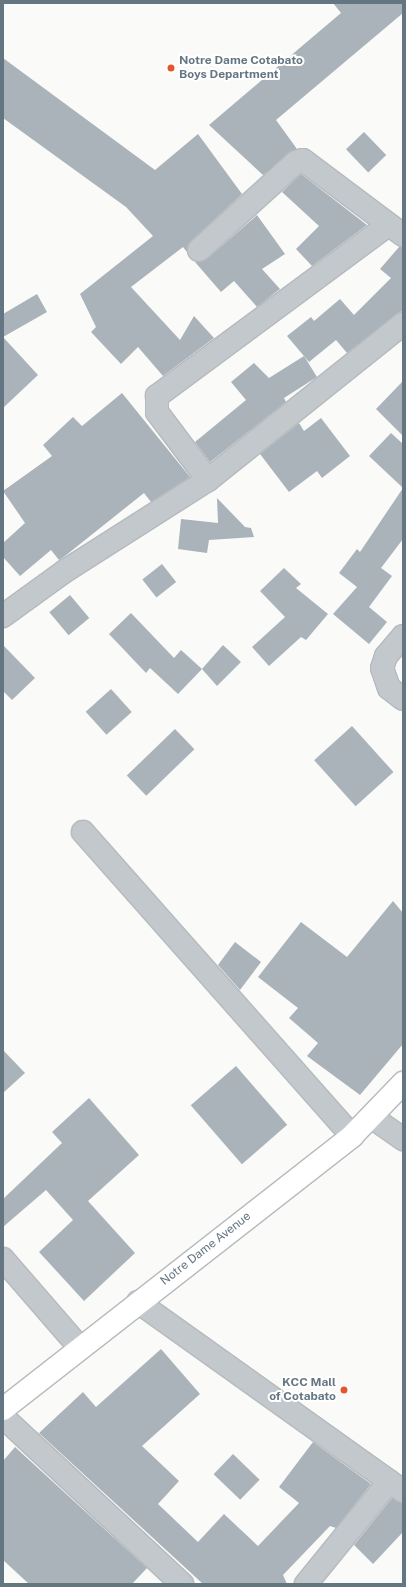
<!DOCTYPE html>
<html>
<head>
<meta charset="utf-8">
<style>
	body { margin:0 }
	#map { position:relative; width:406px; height:1587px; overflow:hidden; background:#fafaf8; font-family:"Public Sans",sans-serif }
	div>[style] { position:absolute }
	.building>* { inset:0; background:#aab3b9; transform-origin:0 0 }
	.roads { filter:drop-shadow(1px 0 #b5babe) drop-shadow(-1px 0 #b5babe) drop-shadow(0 1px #b5babe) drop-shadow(0 -1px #b5babe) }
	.minor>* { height:22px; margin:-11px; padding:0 11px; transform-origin:11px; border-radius:11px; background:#c3c8cc }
	.major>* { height:22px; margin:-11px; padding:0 11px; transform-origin:11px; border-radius:11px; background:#fff }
	.dots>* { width:11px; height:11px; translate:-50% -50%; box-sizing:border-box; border:2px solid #fff; border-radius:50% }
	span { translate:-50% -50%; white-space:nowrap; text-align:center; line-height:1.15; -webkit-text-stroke:4px #fff; paint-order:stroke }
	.poi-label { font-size:12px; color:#657683; font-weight:700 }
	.left { translate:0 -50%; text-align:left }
	.right { translate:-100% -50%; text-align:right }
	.street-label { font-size:12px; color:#657683 }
	.frame { position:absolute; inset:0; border:4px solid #657683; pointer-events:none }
</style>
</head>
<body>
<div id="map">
	<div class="building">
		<div style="clip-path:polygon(333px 3px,403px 3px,403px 13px,276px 120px,297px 149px,263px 175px,209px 125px,341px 13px)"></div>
		<div style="clip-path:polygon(3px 58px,155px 170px,198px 134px,242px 194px,191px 241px,187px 252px,183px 247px,131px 287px,180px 340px,194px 316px,214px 338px,163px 376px,138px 347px,121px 364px,91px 332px,96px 327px,80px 294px,153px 236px,126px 207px,3px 118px)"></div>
		<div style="left:364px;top:132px;width:32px;height:25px;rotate:46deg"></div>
		<div style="clip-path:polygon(301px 174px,367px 225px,312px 266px,296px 249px,319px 226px,282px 192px)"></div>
		<div style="clip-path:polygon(257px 215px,285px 254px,262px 269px,280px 289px,257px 307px,234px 281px,221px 292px,195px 262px,207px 259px)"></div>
		<div style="clip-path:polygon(399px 247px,403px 247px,403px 310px,347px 353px,336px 340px,309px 362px,287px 336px,311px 317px,314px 321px,340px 299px,354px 315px,391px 278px,380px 269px)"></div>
		<div style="clip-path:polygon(37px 294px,47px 312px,3px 337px,38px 375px,3px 408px,3px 314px)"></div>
		<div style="clip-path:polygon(304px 356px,317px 377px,284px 398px,286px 402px,210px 462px,195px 442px,246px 400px,231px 382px,254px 363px,269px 378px)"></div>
		<div style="clip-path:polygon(403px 381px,403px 436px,376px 409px)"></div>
		<div style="clip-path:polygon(122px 393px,190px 477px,151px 502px,144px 493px,65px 556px,59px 560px,51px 550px,20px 576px,3px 557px,3px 543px,25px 523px,3px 491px,52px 456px,43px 445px,73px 417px,82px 426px)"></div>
		<div style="clip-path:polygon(321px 418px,350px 456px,322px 478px,317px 471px,289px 492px,260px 454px,299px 423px,304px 431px)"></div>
		<div style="clip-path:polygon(391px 433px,403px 444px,403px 539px,381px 568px,392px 576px,369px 607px,387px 622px,369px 644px,333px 614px,357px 587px,339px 573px,357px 549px,360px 552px,403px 488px,369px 456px)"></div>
		<div style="clip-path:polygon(217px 498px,245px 527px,251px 528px,254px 537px,209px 540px,207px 553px,178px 549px,181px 519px,218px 523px)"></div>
		<div style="left:162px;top:564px;width:23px;height:25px;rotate:52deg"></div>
		<div style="clip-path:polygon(284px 568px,301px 584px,296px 588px,328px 614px,306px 640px,301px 637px,269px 666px,252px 647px,285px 617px,260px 591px)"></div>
		<div style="left:70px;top:595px;width:30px;height:27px;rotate:50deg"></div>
		<div style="clip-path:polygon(131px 613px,174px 658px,181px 650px,202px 669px,178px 694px,150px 668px,146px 673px,109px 634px)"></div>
		<div style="clip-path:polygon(3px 645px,35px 678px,12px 700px,3px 691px)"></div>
		<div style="clip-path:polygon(223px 645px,241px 662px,217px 686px,202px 669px)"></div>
		<div style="left:111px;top:689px;width:31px;height:34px;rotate:48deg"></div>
		<div style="left:352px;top:726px;width:62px;height:51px;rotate:48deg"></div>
		<div style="left:175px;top:729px;width:28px;height:67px;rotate:46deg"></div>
		<div style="clip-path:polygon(393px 901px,403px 913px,403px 1044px,360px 1095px,307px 1056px,318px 1043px,289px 1018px,298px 1008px,258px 977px,301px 922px,347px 957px)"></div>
		<div style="clip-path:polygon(235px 942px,261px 962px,240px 990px,218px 965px)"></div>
		<div style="clip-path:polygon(3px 1050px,25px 1073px,3px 1093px)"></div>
		<div style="left:236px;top:1066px;width:78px;height:60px;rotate:49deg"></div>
		<div style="clip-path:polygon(89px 1098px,139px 1155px,88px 1201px,135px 1253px,84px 1301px,39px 1252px,73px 1220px,46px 1190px,3px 1227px,3px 1199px,62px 1143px,52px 1132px)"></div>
		<div style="clip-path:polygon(161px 1349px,200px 1394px,142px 1446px,179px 1481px,158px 1504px,198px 1542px,224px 1514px,258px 1546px,299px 1503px,279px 1487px,313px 1442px,371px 1484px,336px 1528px,330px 1526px,283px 1575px,287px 1584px,203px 1584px,39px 1433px,83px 1392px,96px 1407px)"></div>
		<div style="clip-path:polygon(15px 1447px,147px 1568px,132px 1584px,29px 1584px,3px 1560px,3px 1461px)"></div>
		<div style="left:233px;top:1454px;width:37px;height:28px;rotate:44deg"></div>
		<div style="clip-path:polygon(392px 1498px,403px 1503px,403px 1532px,373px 1564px,354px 1545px)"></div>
	</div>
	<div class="roads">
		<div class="minor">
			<div style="left:199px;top:250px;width:131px;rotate:-42.2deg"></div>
			<div style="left:296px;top:162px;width:7px;rotate:-16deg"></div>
			<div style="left:303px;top:160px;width:125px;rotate:36.9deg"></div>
			<div style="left:208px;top:480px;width:85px;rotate:-126.9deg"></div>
			<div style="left:157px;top:412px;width:16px;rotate:-90deg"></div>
			<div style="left:157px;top:396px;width:287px;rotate:-36.5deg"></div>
			<div style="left:3px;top:616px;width:77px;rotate:-36deg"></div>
			<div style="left:65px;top:571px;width:169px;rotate:-32.5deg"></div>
			<div style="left:208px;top:480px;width:250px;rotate:-38.7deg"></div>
			<div style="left:403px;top:636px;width:26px;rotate:130deg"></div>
			<div style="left:386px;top:656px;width:13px;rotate:108deg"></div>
			<div style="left:382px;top:668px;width:21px;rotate:71deg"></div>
			<div style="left:389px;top:688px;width:18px;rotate:38deg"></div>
			<div style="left:83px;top:832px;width:406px;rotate:48.5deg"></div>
			<div style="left:373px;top:1118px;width:37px;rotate:35deg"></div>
			<div style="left:3px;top:1259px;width:118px;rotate:49.1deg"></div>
			<div style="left:138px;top:1302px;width:325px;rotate:35.5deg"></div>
			<div style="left:3px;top:1417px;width:245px;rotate:43deg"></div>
			<div style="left:306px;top:1584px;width:132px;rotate:-50.9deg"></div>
		</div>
		<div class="major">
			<div style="left:3px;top:1409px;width:443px;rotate:-38deg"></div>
			<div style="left:352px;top:1136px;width:74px;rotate:-46.1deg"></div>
		</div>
	</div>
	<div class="dots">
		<div style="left:171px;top:68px;background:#e4572e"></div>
		<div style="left:344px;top:1390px;background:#e4572e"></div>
	</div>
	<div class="poi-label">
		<span class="left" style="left:179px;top:68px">Notre Dame Cotabato<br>Boys Department</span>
		<span class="right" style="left:336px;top:1390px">KCC Mall<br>of Cotabato</span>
	</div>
	<div class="street-label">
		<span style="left:206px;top:1249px;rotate:-38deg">Notre Dame Avenue</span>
	</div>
	<div class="frame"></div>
</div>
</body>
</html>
